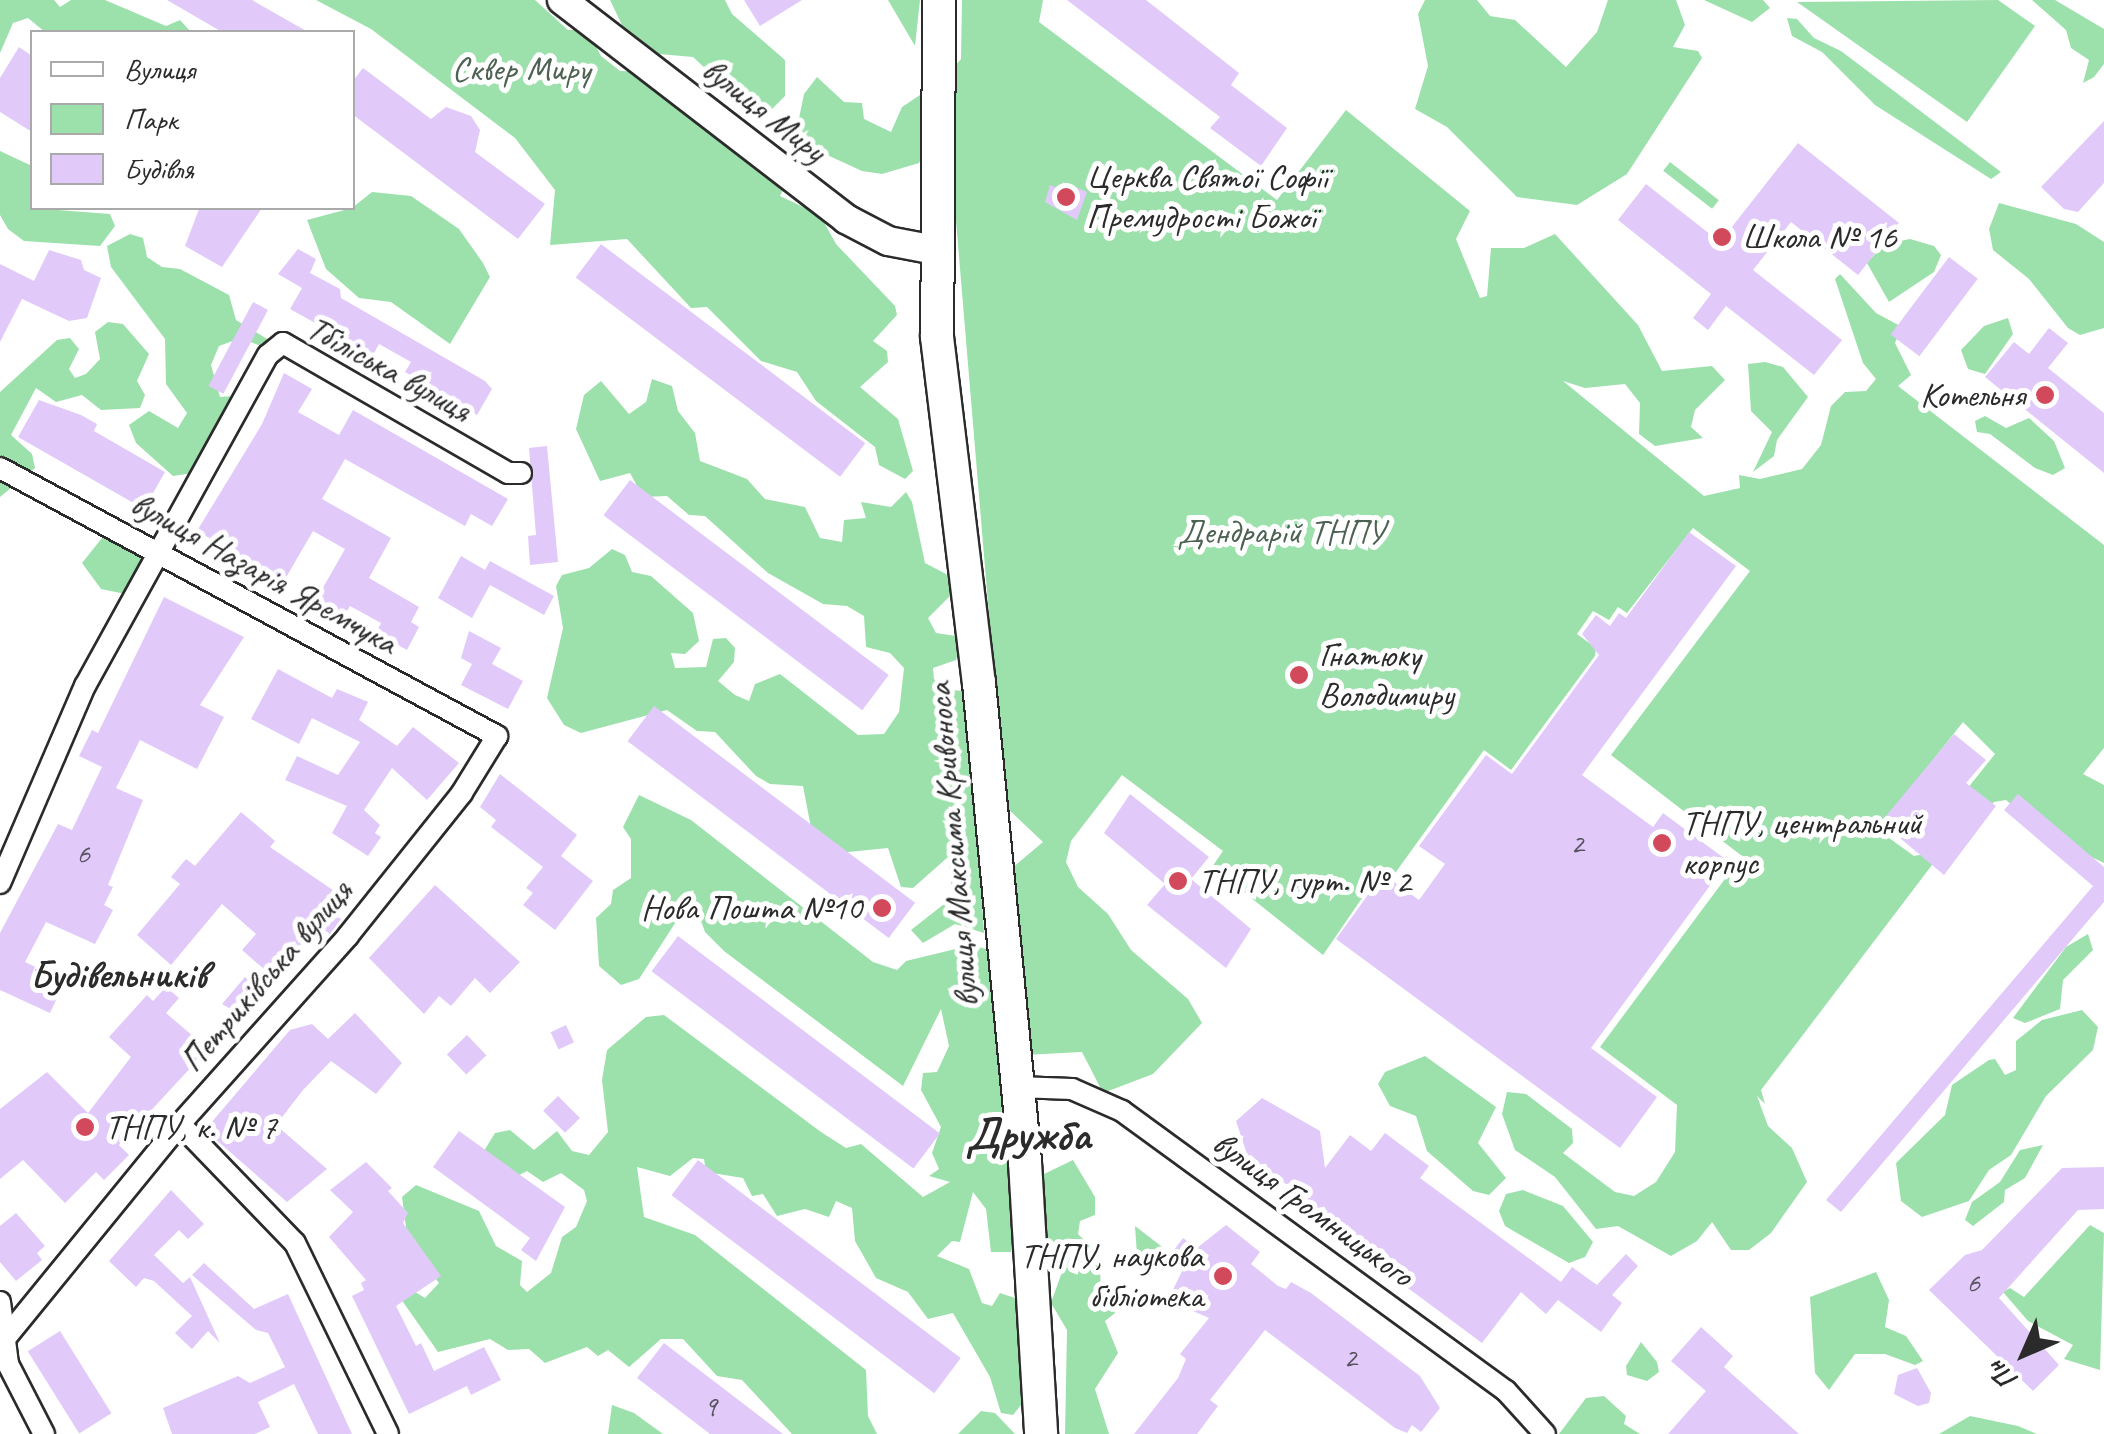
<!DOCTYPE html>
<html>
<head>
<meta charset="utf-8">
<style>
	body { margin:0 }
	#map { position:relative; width:2104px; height:1434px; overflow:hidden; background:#fff; font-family:Caveat,sans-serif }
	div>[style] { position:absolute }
	.green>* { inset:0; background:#9ce1ac; transform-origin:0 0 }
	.building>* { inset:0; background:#e1cafa; transform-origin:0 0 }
	.roads { filter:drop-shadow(2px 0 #2b2b2b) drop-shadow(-2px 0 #2b2b2b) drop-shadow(0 2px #2b2b2b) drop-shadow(0 -2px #2b2b2b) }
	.street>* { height:20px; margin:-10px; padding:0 10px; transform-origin:10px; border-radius:10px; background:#fff }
	.secondary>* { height:28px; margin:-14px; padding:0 14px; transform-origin:14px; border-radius:14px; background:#fff }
	.primary>* { height:32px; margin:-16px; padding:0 16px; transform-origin:16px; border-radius:16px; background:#fff }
	.dots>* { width:28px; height:28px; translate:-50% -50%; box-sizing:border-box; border:5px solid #fff; border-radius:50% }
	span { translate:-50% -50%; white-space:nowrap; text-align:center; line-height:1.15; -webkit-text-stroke:10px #fff; paint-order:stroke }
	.number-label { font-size:30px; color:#58535f }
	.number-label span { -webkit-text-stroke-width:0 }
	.park-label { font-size:35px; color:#4d6252 }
	.street-label { font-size:35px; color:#2b2b2b }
	.poi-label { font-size:35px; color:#2b2b2b }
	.left { translate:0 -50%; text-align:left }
	.right { translate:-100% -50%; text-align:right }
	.neighbourhood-label { font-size:38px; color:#2b2b2b; font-weight:700 }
	.district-label { font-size:45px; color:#2b2b2b; font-weight:700 }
	.legend { position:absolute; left:30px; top:30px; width:325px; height:180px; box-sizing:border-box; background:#fff; border:2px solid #aaa; margin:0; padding:12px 18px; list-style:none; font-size:30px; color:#2b2b2b }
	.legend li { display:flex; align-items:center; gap:20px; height:50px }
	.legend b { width:50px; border:2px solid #aaa }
	.north { position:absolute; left:1974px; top:1304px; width:100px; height:100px; -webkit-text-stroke:8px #fff; paint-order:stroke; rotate:225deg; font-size:28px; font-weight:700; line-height:40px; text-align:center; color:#2b2b2b }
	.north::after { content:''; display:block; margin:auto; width:35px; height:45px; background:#2b2b2b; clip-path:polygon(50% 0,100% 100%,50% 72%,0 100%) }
</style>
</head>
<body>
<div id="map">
	<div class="green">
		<div style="clip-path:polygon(0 0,54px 0,60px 7px,71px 0,105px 0,166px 26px,180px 20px,191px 32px,45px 32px,28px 18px,13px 23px,0 53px)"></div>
		<div style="clip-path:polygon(316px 0,535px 0,568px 30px,587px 30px,601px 56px,620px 71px,650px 72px,754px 157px,783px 190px,780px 196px,820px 215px,836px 244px,895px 306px,897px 315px,873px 341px,887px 351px,888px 362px,860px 387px,898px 419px,913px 471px,905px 479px,879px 465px,875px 447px,816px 401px,797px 372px,761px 361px,707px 307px,691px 308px,627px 239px,550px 245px,555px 190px,515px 138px,371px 29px)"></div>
		<div style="clip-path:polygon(610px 0,725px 0,732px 14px,785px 60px,785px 96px,761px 120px,693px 57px,659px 54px,622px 25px)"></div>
		<div style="clip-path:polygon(888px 0,920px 0,915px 46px)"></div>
		<div style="clip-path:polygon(962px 0,1043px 0,1039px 22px,1277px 200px,1346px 110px,1470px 211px,1456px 239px,1480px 298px,1487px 296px,1491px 248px,1524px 248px,1555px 234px,1638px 325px,1662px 371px,1712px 366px,1725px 380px,1695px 410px,1691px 427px,1703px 438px,1655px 446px,1639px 434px,1640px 403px,1625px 384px,1585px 388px,1563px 381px,1704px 496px,1740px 488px,1739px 475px,1760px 479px,1802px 469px,1821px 445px,1831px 406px,1845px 392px,1866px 391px,1876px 379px,1863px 363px,1835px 279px,1840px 274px,1876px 313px,1902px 327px,1895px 343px,1911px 375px,1898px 386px,2104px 545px,2104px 748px,2083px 774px,2104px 785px,2104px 863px,2050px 837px,2006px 800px,1994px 802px,1956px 844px,1959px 799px,1995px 754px,1963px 722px,1878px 830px,1914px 856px,1939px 851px,1932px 865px,1761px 1090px,1765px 1104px,1757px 1096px,1768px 1126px,1792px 1148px,1807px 1182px,1771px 1233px,1749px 1250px,1731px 1250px,1712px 1222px,1697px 1241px,1671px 1256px,1618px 1226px,1596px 1229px,1555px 1177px,1515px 1150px,1502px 1114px,1507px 1092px,1526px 1094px,1572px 1129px,1573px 1143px,1563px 1153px,1615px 1192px,1634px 1196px,1656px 1182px,1675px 1152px,1677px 1105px,1600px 1047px,1742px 856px,1611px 755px,1750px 571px,1693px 528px,1627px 613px,1618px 607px,1609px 620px,1593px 611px,1577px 634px,1596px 648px,1595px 656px,1511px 770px,1484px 750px,1393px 876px,1382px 869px,1323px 955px,1212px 867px,1223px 851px,1122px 775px,1071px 841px,1066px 862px,1078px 887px,1108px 914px,1131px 950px,1188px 999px,1202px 1023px,1153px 1074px,1103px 1093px,1082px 1052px,1024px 1055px,1005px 874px,1043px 842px,1005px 806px,951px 161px,948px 74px,961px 59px)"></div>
		<div style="clip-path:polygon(1425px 0,1477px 0,1490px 16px,1515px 20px,1566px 67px,1597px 32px,1608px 0,1676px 0,1685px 25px,1673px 47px,1698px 51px,1702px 58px,1627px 174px,1577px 205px,1517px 197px,1447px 127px,1415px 109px,1428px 66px,1418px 14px)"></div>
		<div style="clip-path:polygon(1704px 0,1763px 0,1770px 8px,1752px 22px)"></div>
		<div style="clip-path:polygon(1998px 0,2035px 26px,1967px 122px,1797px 2px)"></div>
		<div style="clip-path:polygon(2032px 0,2055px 0,2104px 29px,2104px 64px,2094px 77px,2083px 83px,2089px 60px,2071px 48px,2066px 30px)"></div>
		<div style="clip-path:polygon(1787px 18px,1797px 19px,1814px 38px,1841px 51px,2001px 172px,1991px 179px,1875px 105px,1822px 52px,1792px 36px)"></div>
		<div style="clip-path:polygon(817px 77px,844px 102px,862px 103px,864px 119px,891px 132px,902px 107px,920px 95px,926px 148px,919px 163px,882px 174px,862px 171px,812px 148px,796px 133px,804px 94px)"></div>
		<div style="clip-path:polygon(0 151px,32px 166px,32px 208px,110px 214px,115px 226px,100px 246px,24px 241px,8px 229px,0 215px)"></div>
		<div style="left:1670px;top:162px;width:62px;height:11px;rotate:38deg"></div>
		<div style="clip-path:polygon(372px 192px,411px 196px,459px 229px,483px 263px,490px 277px,450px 344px,391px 302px,359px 298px,326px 269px,307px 220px,352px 208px)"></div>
		<div style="clip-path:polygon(1999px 203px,2076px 224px,2104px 242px,2104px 328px,2080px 335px,2068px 328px,2029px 279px,1993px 250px,1989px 229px)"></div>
		<div style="clip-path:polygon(130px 234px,143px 238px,147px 257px,162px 267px,180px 269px,229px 295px,236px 320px,269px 340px,263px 347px,241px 338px,219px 346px,211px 365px,220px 397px,234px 396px,193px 473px,173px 476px,136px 443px,129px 425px,149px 411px,178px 428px,187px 413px,166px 384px,165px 339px,111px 267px,107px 246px)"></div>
		<div style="clip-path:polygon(1910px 239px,1934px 246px,1941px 255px,1934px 272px,1889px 302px,1867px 263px,1884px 244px)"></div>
		<div style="clip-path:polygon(2008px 318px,2013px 334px,1985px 374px,1968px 369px,1961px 350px,1984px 326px)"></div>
		<div style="clip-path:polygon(108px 322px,123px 324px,149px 354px,137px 381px,145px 395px,140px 408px,101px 410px,82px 395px,56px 402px,36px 388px,11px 435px,32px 454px,35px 468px,0 497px,0 392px,57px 340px,70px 338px,79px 349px,69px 369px,75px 378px,86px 374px,100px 359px,95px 332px)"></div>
		<div style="clip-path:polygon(1765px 362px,1783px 367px,1808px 397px,1777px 440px,1774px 456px,1753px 472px,1772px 432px,1751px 411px,1748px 364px)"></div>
		<div style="clip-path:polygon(652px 379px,672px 386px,678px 411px,695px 433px,700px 461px,747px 479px,765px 499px,805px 507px,820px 538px,842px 542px,844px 520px,866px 518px,861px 502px,891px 507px,906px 492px,912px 502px,925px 563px,946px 574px,956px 590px,928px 618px,936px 633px,956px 636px,958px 651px,956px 660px,933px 668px,934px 679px,946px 689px,969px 692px,984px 933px,955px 924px,923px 943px,911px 930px,953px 897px,948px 857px,913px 888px,901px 887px,888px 848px,838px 853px,812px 833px,803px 786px,770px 784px,756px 776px,715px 732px,697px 731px,667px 710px,581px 733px,564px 725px,547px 698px,563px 628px,556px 586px,562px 575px,589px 568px,612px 549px,625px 555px,632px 572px,651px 576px,693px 613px,699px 641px,685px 654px,671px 653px,675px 668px,706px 667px,713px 639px,726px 638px,735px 648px,734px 662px,718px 681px,735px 695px,749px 701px,755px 684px,780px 674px,858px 735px,884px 734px,899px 712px,904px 668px,890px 653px,866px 647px,864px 616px,847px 606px,823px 604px,768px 573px,705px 516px,689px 515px,667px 496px,643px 497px,630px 473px,600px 481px,576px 429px,584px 395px,601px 381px,629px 414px,646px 402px)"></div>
		<div style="clip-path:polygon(1985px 416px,2006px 428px,2029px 418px,2054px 441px,2065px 468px,2053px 475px,2035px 468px,1990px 434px,1977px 432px,1975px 421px)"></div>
		<div style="clip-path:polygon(106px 533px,147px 556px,140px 597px,101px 589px,82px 563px)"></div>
		<div style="clip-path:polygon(639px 795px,691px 820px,873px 962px,897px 970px,906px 961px,972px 945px,986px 949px,999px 1000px,1000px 1089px,1007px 1095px,1017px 1239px,1011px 1252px,991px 1252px,986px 1209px,973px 1192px,960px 1242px,952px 1241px,937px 1256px,969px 1269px,982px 1303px,992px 1306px,1000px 1293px,1024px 1301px,1025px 1400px,1013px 1415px,1001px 1413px,990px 1377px,953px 1313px,928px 1319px,908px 1292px,876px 1278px,855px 1241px,852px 1208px,836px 1201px,829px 1217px,805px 1209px,777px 1216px,763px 1194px,752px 1196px,743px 1178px,706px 1172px,704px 1159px,693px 1158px,670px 1176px,637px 1167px,644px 1217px,695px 1235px,866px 1370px,868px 1416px,877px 1434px,792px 1434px,742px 1380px,717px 1376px,683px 1339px,661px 1339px,629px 1367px,608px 1350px,598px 1356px,587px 1347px,545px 1363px,529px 1349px,508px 1350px,490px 1339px,438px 1352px,401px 1299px,407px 1287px,425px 1298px,439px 1283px,408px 1243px,402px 1197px,416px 1185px,479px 1211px,496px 1246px,522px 1261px,520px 1285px,527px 1292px,551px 1273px,562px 1237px,576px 1227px,587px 1201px,584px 1190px,561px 1173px,543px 1182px,527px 1171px,502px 1184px,479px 1159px,495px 1133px,510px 1130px,534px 1150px,557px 1131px,572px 1151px,589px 1155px,608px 1132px,602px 1080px,607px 1050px,646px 1017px,664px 1015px,821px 1132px,846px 1148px,861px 1144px,923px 1197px,950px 1182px,929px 1176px,939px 1169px,932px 1153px,941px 1127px,921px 1090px,923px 1073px,937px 1072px,949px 1046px,941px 1009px,903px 1086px,724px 951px,705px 932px,697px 910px,679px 917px,639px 979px,621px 985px,599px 966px,596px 918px,611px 904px,613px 890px,631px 878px,631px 839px,623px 827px)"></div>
		<div style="clip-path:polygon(2088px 934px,2093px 950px,2063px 980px,2060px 1009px,2025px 1023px,2013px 1018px,2066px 947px)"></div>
		<div style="clip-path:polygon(2082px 1010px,2098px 1027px,2093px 1050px,2046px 1096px,2011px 1155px,1989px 1170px,1969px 1201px,1922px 1217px,1901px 1201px,1896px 1163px,1945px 1115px,1952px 1085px,1989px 1060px,1995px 1059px,2005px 1075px,2016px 1070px,2016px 1041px,2042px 1020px)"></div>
		<div style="clip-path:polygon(1425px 1056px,1496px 1107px,1478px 1143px,1506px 1178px,1489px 1195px,1473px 1191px,1427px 1151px,1416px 1116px,1390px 1106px,1378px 1084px,1385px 1072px)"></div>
		<div style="clip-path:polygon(2043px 1145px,2025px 1178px,2005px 1190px,2004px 1202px,1973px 1226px,1965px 1220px,1972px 1202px,2000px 1182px,2020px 1150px)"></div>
		<div style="clip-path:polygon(1073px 1160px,1095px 1197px,1095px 1215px,1080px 1221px,1078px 1234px,1099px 1255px,1101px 1288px,1115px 1313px,1105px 1321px,1118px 1353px,1095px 1389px,1109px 1434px,1065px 1434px,1067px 1330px,1051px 1303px,1063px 1269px,1046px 1242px,1042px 1186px,1044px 1174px)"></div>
		<div style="clip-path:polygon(1523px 1190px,1563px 1206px,1593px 1242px,1585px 1257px,1569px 1263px,1505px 1226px,1499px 1211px,1506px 1194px)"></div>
		<div style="clip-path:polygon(2090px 1225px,2104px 1233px,2100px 1370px,2064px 1359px,2073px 1345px,2028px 1321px,2003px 1292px,2010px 1288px,2024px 1297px)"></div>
		<div style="clip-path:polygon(1135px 1226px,1165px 1249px,1146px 1275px,1138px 1269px)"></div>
		<div style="clip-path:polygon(1876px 1272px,1889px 1300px,1885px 1327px,1906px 1336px,1923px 1361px,1915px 1365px,1885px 1354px,1855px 1354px,1829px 1390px,1815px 1373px,1810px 1297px)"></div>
		<div style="clip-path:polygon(1641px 1342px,1657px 1362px,1659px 1372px,1647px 1381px,1627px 1375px,1626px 1366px)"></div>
		<div style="clip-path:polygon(1604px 1396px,1626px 1416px,1624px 1424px,1640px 1434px,1559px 1434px,1586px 1398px)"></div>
		<div style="clip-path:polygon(612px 1405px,634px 1413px,663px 1434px,608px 1434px)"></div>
		<div style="clip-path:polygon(981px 1411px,995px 1413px,1015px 1434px,958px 1434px)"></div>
		<div style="clip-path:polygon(1970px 1416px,2018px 1426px,2037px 1434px,1939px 1434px)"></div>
	</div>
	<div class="building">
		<div style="clip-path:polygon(167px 0,252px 0,308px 32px,222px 32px)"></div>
		<div style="clip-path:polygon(744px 0,802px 0,760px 26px)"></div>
		<div style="clip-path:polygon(1067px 0,1146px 0,1239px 73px,1231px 85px,1287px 128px,1261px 166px,1210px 128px,1220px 117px)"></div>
		<div style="clip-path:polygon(19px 47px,32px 56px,32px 132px,0 112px,0 78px)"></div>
		<div style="clip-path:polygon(363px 68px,431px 119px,446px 107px,471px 116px,480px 130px,475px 152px,545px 204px,518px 239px,352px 114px,352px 82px)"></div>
		<div style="clip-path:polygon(2104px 121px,2104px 183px,2078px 212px,2064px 209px,2041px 187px)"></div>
		<div style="clip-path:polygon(1798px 143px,1899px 223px,1858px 275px,1791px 222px,1753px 270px,1842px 340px,1814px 375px,1726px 306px,1708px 330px,1693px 318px,1711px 294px,1618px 220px,1646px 184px,1720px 242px)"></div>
		<div style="clip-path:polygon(1063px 182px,1087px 192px,1077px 220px,1045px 202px,1050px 185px,1060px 189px)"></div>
		<div style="clip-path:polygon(262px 208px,222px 267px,185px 246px,199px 209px)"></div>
		<div style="left:601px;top:244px;width:331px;height:42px;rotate:37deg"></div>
		<div style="clip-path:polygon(298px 249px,316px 259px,310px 273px,340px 289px,341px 298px,485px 381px,492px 389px,477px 415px,405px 372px,411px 362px,379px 344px,373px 355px,290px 309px,302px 288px,278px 274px)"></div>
		<div style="clip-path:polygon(49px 250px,81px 260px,84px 270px,101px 278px,87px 318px,69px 321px,22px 299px,0 342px,0 264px,34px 281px)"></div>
		<div style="left:1949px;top:257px;width:36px;height:97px;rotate:37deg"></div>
		<div style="left:253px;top:302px;width:17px;height:95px;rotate:28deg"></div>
		<div style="clip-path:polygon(2049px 328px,2068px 343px,2048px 368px,2104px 413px,2104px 473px,1985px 377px,2014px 342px,2029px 354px)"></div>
		<div style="clip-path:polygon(284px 373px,312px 389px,298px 412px,339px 435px,353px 410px,508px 499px,492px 526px,471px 514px,465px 526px,345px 459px,322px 499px,391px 538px,369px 578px,419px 607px,411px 622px,419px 627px,407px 650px,376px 633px,381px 623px,350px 606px,344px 616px,316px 600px,345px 549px,313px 531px,284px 581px,197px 531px,262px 424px)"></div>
		<div style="clip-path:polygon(39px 400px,81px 415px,97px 424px,94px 431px,165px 472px,144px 509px,18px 437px)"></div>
		<div style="clip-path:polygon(547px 446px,558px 562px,530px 565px,528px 536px,536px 535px,529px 448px)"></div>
		<div style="left:630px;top:480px;width:324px;height:44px;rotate:37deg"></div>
		<div style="clip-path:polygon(1689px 532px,1736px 566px,1582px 775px,1653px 827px,1663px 813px,1728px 861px,1591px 1048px,1657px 1097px,1620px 1148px,1336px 939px,1383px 874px,1419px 900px,1445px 864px,1419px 846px,1486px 755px,1512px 774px,1599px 655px,1582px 634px,1596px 615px,1610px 626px,1619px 613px,1626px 618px)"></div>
		<div style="clip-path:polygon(461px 556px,485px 570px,490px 561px,554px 596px,544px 615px,490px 585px,472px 618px,438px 598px)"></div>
		<div style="clip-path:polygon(164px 597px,244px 637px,200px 705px,224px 717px,197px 769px,140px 740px,116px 788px,143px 800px,108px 885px,113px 887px,104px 905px,113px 910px,95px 944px,46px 922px,25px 962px,65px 981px,50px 1013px,0 990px,0 933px,58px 824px,72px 830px,102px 767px,79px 756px,92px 730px,98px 733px)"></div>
		<div style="clip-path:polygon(469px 631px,501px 648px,492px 664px,523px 681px,508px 709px,461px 685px,472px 664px,461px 658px)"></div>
		<div style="clip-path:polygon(278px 669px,332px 698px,337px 689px,368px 702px,359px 720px,397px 746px,413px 727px,459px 763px,427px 800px,392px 768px,364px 810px,380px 825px,375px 833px,381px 837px,368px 856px,332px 833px,347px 806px,285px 780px,297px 756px,338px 775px,360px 742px,312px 718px,299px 744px,251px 719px)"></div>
		<div style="left:654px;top:706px;width:327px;height:44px;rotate:37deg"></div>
		<div style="clip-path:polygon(1954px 734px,1986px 760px,1966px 783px,1996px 806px,1944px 875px,1881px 822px)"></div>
		<div style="clip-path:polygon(500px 774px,577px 835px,561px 856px,593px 881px,555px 930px,523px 905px,533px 893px,526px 888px,543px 867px,491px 827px,496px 820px,480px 807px)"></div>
		<div style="clip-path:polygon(1130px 794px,1209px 857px,1191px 879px,1251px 929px,1226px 968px,1147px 905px,1165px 884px,1104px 833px)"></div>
		<div style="clip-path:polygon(2018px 794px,2104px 867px,2104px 902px,1841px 1212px,1826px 1200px,2093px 886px,2004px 810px)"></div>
		<div style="clip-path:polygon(241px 812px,275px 841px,270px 847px,340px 895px,329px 911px,341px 919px,330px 934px,317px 925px,291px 958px,282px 951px,265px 970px,242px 950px,256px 934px,222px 904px,171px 965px,137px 935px,180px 884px,171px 877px,186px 859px,195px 866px)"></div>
		<div style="clip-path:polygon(435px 885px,520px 962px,490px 993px,475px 978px,451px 1006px,439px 996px,424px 1014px,369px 958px)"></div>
		<div style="left:678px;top:936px;width:328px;height:44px;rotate:37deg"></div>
		<div style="clip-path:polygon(245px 977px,267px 997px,247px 1019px,222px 1004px)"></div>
		<div style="clip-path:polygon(166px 987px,179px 998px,166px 1013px,208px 1049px,119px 1145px,129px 1155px,104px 1180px,96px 1172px,65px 1203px,23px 1160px,0 1179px,0 1109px,47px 1072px,88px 1113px,131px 1057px,109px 1037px,147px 995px,153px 1001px)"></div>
		<div style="clip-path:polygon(355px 1013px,402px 1063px,376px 1094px,331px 1061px,303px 1090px,276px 1125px,327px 1169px,287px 1202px,205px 1130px,290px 1030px,312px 1024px,328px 1039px)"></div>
		<div style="left:566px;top:1025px;width:19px;height:17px;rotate:65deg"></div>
		<div style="left:467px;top:1035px;width:28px;height:28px;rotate:46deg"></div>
		<div style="left:558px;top:1096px;width:31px;height:21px;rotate:45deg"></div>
		<div style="clip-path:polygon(1262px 1098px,1320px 1131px,1325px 1168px,1350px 1135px,1371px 1151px,1385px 1133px,1429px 1166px,1420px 1178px,1561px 1282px,1572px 1267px,1597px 1285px,1626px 1254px,1638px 1266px,1612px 1295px,1622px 1303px,1601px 1332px,1558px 1300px,1546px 1314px,1521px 1292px,1482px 1343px,1315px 1219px,1302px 1182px,1286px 1184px,1248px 1157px,1236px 1121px)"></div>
		<div style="clip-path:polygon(459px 1131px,565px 1207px,536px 1261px,521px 1250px,530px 1238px,433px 1167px)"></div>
		<div style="left:698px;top:1160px;width:329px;height:44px;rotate:37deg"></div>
		<div style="clip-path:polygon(366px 1162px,392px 1188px,388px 1191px,408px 1213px,403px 1223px,441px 1276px,396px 1306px,416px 1346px,421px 1343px,434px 1371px,484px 1347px,501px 1380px,471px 1395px,467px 1386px,409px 1414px,352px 1296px,364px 1290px,361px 1283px,366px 1280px,329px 1237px,353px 1212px,330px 1190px)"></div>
		<div style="clip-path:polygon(2104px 1167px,2104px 1209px,2078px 1210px,1999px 1298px,2059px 1365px,2033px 1391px,1929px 1290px,1965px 1255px,1982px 1250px,2062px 1168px)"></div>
		<div style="clip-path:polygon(171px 1190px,204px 1224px,188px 1239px,179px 1230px,154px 1255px,183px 1283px,190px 1277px,220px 1343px,208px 1331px,192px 1349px,175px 1333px,192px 1316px,154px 1281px,144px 1278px,136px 1287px,109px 1261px)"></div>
		<div style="clip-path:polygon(16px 1213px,45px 1246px,37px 1253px,42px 1260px,16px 1281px,0 1262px,0 1226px)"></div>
		<div style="clip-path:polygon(1226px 1225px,1260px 1252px,1251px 1264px,1278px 1286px,1286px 1289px,1291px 1282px,1311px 1293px,1420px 1376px,1440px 1408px,1421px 1432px,1412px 1425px,1407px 1433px,1395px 1428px,1265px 1330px,1210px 1400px,1218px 1406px,1197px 1434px,1134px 1434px,1178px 1378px,1186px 1359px,1180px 1354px,1209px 1318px,1168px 1300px,1185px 1265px,1171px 1254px,1183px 1238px,1197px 1248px)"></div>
		<div style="clip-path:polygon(204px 1263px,254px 1309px,288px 1294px,352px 1434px,318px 1434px,294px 1384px,258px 1402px,270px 1427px,255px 1434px,172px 1434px,163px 1408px,238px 1376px,250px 1383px,285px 1367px,268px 1333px,256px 1330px,192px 1275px)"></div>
		<div style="clip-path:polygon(1701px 1327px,1733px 1356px,1724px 1367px,1799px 1434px,1668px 1434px,1706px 1391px,1671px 1361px)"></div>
		<div style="left:60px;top:1331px;width:97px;height:38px;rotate:58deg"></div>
		<div style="clip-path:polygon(664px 1343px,783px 1434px,710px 1434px,637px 1378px)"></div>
		<div style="clip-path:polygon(1917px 1368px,1931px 1393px,1929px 1403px,1918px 1406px,1894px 1394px,1898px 1375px)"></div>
	</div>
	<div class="roads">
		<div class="street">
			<div style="left:0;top:468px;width:565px;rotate:28.34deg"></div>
			<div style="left:497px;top:736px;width:67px;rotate:121.6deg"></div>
			<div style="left:462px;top:793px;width:183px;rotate:128.6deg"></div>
			<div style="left:348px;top:936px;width:252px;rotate:131.8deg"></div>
			<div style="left:180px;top:1124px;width:285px;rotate:129.2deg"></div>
			<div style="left:0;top:883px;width:215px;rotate:-66.7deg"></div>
			<div style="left:85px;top:686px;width:378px;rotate:-61.1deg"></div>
			<div style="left:268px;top:355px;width:19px;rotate:-39deg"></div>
			<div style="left:283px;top:343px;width:260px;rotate:30deg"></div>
			<div style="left:508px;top:473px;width:13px"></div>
			<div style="left:1017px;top:1087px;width:55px;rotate:2.1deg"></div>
			<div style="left:1072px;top:1089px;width:55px;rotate:23.7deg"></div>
			<div style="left:1122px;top:1111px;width:475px;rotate:36.1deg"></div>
			<div style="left:1506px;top:1391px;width:58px;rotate:47.8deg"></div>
			<div style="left:180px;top:1124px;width:165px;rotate:46deg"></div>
			<div style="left:295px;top:1243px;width:212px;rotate:64deg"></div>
			<div style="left:0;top:1302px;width:63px;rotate:82.6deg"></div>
			<div style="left:8px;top:1364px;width:79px;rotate:62.8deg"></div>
		</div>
		<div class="secondary">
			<div style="left:562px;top:0;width:359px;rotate:37.6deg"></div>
			<div style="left:846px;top:219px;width:47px;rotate:27.6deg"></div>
			<div style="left:888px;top:241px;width:48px;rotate:10.8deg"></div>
		</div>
		<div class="primary">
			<div style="left:939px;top:0;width:337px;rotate:90.3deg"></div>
			<div style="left:937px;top:337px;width:349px;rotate:83.1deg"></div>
			<div style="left:979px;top:683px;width:481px;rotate:84.5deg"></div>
			<div style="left:1025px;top:1162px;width:272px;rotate:86.6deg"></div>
		</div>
	</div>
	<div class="dots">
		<div style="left:1066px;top:197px;background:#d1495b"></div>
		<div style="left:1722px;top:237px;background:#d1495b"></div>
		<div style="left:2045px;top:395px;background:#d1495b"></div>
		<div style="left:1299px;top:675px;background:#d1495b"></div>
		<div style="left:1662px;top:843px;background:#d1495b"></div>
		<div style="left:1178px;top:881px;background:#d1495b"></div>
		<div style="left:882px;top:908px;background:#d1495b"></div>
		<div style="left:85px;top:1127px;background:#d1495b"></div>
		<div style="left:1223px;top:1276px;background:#d1495b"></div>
	</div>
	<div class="number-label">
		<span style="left:1577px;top:843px">2</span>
		<span style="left:83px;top:853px">6</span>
		<span style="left:1973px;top:1282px">6</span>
		<span style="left:1350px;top:1357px">2</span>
		<span style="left:710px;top:1406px">9</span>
	</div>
	<div class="park-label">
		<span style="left:521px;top:69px">Сквер Миру</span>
		<span style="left:1281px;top:532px">Дендрарій ТНПУ</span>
	</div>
	<div class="street-label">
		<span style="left:764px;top:110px;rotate:38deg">вулиця Миру</span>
		<span style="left:389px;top:369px;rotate:29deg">Тбіліська вулиця</span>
		<span style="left:264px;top:573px;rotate:29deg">вулиця Назарія Яремчука</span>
		<span style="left:953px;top:845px;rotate:-95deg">вулиця Максима Кривоноса</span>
		<span style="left:266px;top:976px;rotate:-49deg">Петриківська вулиця</span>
		<span style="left:1313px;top:1209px;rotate:36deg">вулиця Громницького</span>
	</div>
	<div class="poi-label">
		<span class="left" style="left:1086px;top:197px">Церква Святої Софії<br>Премудрості Божої</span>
		<span class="left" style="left:1742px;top:237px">Школа № 16</span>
		<span class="right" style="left:2025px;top:395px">Котельня</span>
		<span class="left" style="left:1319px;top:675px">Гнатюку<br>Володимиру</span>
		<span class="left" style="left:1682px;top:843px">ТНПУ, центральний<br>корпус</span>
		<span class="left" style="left:1198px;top:881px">ТНПУ, гурт. № 2</span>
		<span class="right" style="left:862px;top:908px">Нова Пошта №10</span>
		<span class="left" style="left:105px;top:1127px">ТНПУ, к. № 7</span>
		<span class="right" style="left:1203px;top:1276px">ТНПУ, наукова<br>бібліотека</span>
	</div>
	<div class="neighbourhood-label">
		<span style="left:119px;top:975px">Будівельників</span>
	</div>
	<div class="district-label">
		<span style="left:1028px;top:1135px">Дружба</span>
	</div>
	<ul class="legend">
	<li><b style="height:12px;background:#fff"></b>Вулиця</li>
	<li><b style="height:28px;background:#9ce1ac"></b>Парк</li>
	<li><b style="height:28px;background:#e1cafa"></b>Будівля</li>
	</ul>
	<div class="north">Пн</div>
</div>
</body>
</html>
